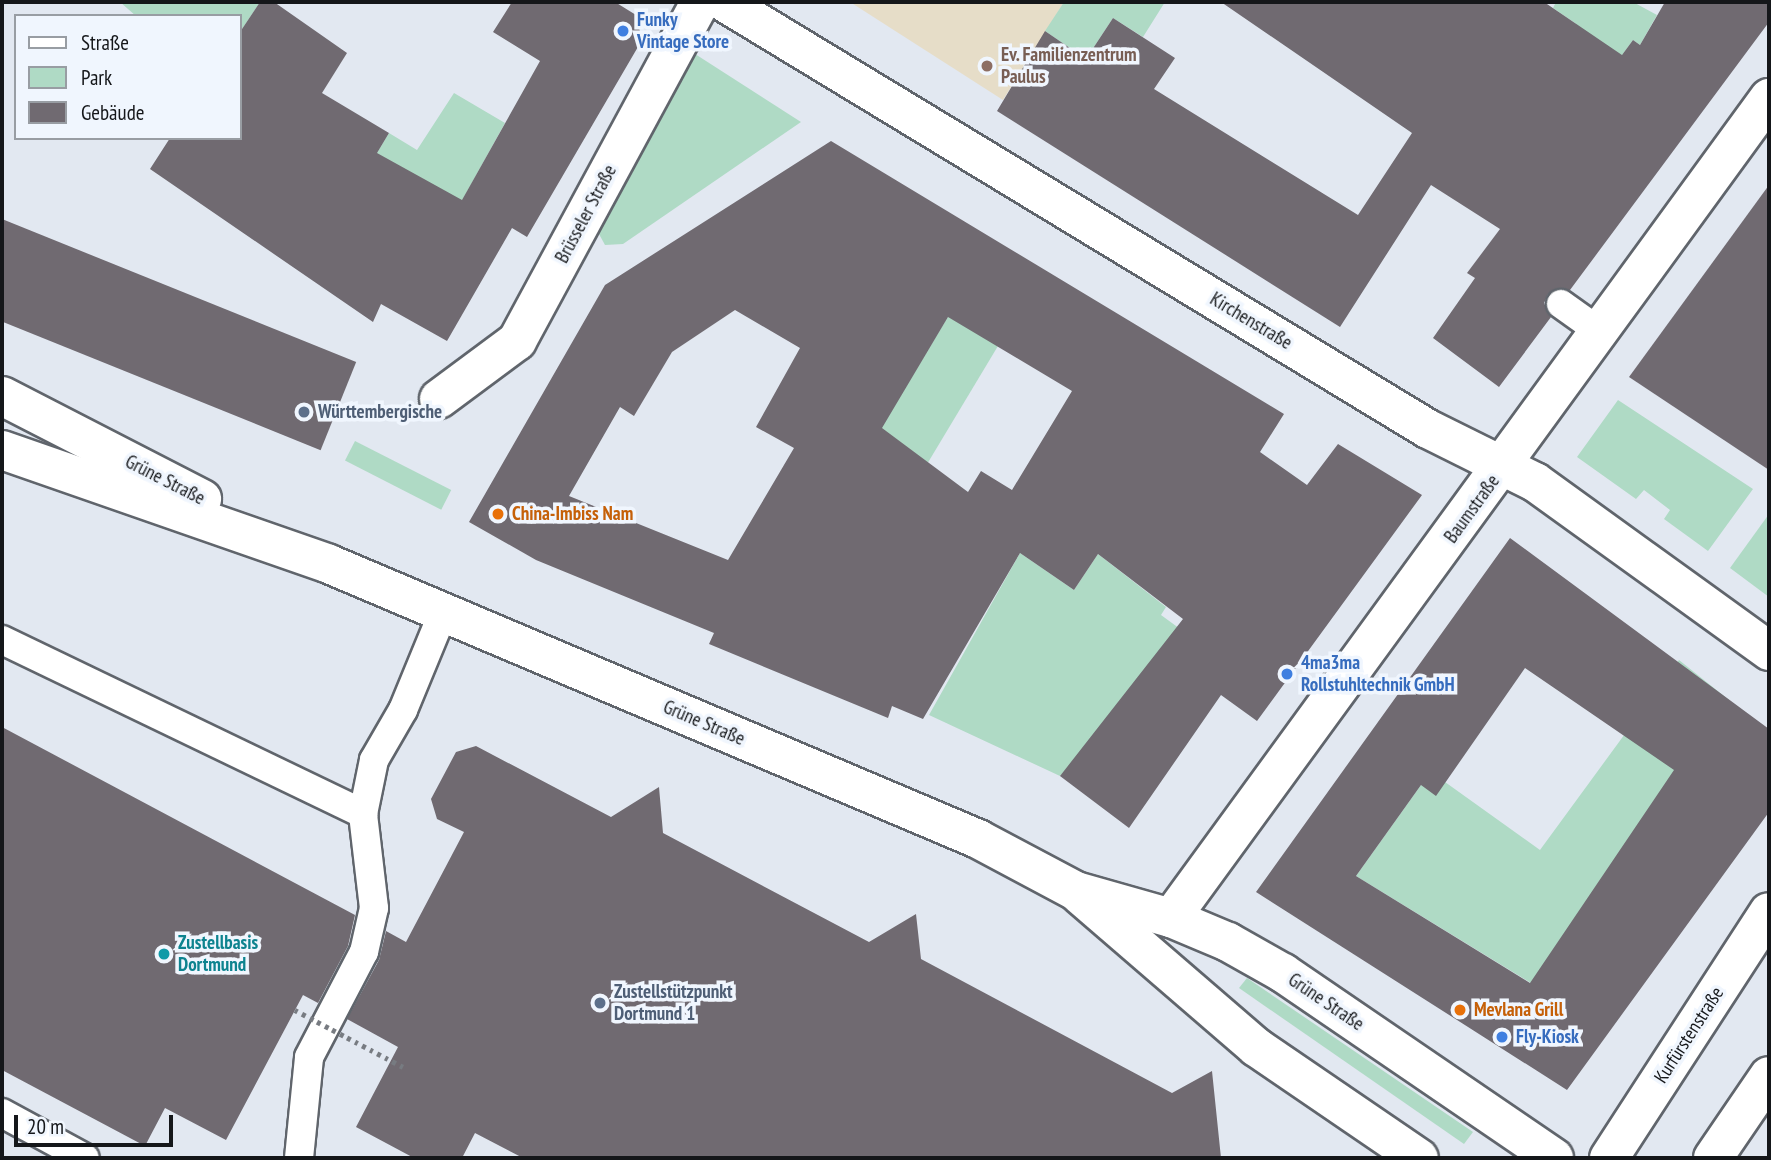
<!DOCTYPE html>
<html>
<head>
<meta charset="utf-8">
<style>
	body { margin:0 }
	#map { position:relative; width:1771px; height:1160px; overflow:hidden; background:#e2e8f1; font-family:"PT Sans Narrow",sans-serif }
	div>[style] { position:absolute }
	.education>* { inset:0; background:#e6ddc8 }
	.green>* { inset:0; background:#afdac5; transform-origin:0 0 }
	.building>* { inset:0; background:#706a71; transform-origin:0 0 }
	.roads { filter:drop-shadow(2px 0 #60656c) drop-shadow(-2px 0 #60656c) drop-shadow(0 2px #60656c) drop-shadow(0 -2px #60656c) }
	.service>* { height:28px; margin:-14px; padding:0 14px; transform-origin:14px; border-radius:14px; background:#fff }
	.minor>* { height:38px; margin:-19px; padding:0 19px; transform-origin:19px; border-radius:19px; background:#fff }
	.secondary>* { height:38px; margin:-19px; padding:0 19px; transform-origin:19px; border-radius:19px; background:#fff }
	.path-bridge>* { height:4.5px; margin-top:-2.25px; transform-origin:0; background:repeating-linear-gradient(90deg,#777b81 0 3.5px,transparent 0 8.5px) }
	.dots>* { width:19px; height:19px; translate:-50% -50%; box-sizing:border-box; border:4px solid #f0f6fe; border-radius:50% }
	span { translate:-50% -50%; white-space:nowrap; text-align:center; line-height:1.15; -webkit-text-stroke:7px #f0f6fe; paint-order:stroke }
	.shop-label { font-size:19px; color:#366cbe; font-weight:700 }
	.left { translate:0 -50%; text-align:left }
	.education-label { font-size:19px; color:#785e54; font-weight:700 }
	.street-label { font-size:19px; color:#15171a }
	.service-label { font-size:19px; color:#4e5e75; font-weight:700 }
	.food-label { font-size:19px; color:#c56008; font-weight:700 }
	.culture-label { font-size:19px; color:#0d838f; font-weight:700 }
	.frame { position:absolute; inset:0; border:4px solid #15171a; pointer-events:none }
	.legend { position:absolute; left:14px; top:14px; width:228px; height:126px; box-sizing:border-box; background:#f0f6fe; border:2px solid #989da3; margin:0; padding:9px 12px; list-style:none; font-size:21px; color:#15171a }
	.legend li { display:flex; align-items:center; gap:14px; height:35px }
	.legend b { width:35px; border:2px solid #989da3 }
	.scale { position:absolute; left:14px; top:1115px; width:159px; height:32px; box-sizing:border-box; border:4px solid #15171a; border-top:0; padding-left:9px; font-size:21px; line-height:24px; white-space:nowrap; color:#15171a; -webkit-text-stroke:5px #f0f6fe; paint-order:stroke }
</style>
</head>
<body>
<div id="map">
	<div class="education">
		<div style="clip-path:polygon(850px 2px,1064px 2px,1003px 100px)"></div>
	</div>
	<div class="green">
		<div style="clip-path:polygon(120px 2px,260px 2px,240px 32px,240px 16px,136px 16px)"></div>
		<div style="clip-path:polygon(1064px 2px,1165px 2px,1143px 37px,1113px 18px,1086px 59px,1045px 31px)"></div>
		<div style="clip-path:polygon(1556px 2px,1633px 2px,1657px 15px,1640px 45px,1633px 40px,1612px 69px,1575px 23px,1553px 8px)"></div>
		<div style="clip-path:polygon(692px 52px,801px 122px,623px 244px,605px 245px,599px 234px)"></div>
		<div style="clip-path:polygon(454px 93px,505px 123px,464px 197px,468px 204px,362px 177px,389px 133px,417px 150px)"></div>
		<div style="left:949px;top:315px;width:58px;height:158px;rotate:31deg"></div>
		<div style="clip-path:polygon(1618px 400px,1753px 489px,1708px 551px,1664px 519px,1670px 510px,1644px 490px,1636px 499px,1577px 457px)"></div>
		<div style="left:355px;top:441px;width:108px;height:22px;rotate:27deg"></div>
		<div style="clip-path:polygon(1769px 514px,1769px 597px,1730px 568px)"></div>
		<div style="clip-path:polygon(1020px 553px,1074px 590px,1098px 554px,1166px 607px,1161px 615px,1187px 634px,1060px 776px,929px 715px)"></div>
		<div style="clip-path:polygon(1679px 660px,1729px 700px,1551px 953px,1549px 994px,1356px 876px,1421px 785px,1445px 782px,1540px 850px)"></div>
		<div style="clip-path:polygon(1247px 978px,1473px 1132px,1464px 1144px,1239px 988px)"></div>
	</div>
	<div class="building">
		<div style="clip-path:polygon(260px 2px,274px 2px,347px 53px,322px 93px,389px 133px,377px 153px,462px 200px,540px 61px,493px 32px,512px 2px,615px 2px,636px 15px,642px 40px,527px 237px,512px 228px,447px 341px,381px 304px,373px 322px,150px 169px,170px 138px,240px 138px,240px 32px)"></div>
		<div style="clip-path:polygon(1221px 2px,1544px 2px,1622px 55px,1633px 40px,1640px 45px,1665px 2px,1769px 2px,1769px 22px,1570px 290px,1548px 294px,1544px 303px,1551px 317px,1499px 387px,1433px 338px,1475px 278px,1467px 273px,1500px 229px,1431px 185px,1340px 327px,997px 111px,1045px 31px,1086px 59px,1113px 18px,1175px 58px,1154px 89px,1358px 215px,1412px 133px)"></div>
		<div style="clip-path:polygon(evenodd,831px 141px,1284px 414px,1260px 452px,1307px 485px,1338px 444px,1422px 495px,1257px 721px,1221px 695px,1129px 828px,1060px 776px,1183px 619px,1098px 554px,1074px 590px,1020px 553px,923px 719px,892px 706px,888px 718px,709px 644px,714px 633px,536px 560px,469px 522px,605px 285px,831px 141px,735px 310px,800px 348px,756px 427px,794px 448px,728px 560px,569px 496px,620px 407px,634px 416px,672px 352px,735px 310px,831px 141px,948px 317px,1072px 391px,1012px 490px,981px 471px,968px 492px,882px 428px,948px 317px)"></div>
		<div style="clip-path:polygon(1769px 185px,1769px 470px,1629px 377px)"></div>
		<div style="left:2px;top:219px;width:382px;height:95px;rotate:22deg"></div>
		<div style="clip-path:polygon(evenodd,1510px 538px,1769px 729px,1769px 812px,1567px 1090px,1256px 892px,1510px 538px,1525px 668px,1674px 770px,1530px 983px,1356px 876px,1421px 785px,1436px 796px,1525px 668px)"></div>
		<div style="clip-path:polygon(2px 727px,355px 915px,348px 946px,318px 1003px,303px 995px,226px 1140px,165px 1108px,145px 1146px,2px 1070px)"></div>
		<div style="clip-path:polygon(476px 746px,611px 817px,659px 787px,663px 833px,869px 942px,916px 914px,921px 959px,1172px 1093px,1212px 1071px,1221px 1158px,523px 1158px,475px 1133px,462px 1158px,414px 1158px,356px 1127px,398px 1047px,347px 1019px,379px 960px,386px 931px,406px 942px,464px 832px,437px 819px,431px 799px,456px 752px)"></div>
	</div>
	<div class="roads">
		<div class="service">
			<div style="left:1561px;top:304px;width:43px;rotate:35.5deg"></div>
			<div style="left:2px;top:640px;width:401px;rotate:25.7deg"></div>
			<div style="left:2px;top:1113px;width:94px;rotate:28.5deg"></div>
			<div style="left:299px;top:1158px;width:101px;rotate:-84.3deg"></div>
			<div style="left:309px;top:1057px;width:119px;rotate:-62.4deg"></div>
			<div style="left:364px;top:952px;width:45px;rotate:-77.2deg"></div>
			<div style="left:374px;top:908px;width:95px;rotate:-96.7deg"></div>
			<div style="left:363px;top:814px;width:55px;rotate:-78.5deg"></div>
			<div style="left:374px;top:760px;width:58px;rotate:-59.9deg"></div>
			<div style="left:403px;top:710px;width:105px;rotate:-67.6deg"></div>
		</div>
		<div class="minor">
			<div style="left:724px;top:2px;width:823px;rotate:31.24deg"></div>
			<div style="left:1428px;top:429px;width:119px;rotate:26.4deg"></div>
			<div style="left:1535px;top:482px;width:289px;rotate:35.8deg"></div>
			<div style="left:439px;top:399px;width:97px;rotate:-36.6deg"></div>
			<div style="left:517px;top:341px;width:385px;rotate:-61.6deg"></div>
			<div style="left:1171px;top:918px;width:1015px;rotate:-53.9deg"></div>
			<div style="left:1609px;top:1158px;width:293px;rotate:-57deg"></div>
			<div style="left:1713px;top:1158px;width:99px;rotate:-55.7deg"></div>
		</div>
		<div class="secondary">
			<div style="left:2px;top:396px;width:225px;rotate:27.2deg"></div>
			<div style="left:2px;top:450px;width:346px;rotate:19.2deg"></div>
			<div style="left:329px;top:564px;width:705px;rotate:22.96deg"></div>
			<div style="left:978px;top:839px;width:111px;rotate:28deg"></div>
			<div style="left:1076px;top:891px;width:99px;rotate:15.9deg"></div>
			<div style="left:1171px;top:918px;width:62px;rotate:22.8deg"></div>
			<div style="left:1228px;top:942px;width:63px;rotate:29.4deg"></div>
			<div style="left:1283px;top:973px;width:328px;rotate:34.3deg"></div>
			<div style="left:1080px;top:895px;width:233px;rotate:40.8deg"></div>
			<div style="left:1256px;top:1047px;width:197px;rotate:34.3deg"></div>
		</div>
	</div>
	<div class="path-bridge">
		<div style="left:295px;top:1010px;width:124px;rotate:27.8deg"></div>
	</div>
	<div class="dots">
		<div style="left:623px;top:31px;background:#3f7fe0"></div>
		<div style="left:987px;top:66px;background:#8d6e63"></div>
		<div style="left:304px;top:412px;background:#5c6f8a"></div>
		<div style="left:498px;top:514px;background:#e8710a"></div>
		<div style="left:1287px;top:674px;background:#3f7fe0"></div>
		<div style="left:164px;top:954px;background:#0f9aa8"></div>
		<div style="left:600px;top:1003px;background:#5c6f8a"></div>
		<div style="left:1460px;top:1010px;background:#e8710a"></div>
		<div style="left:1502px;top:1037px;background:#3f7fe0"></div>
	</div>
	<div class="shop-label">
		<span class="left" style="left:637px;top:31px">Funky<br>Vintage Store</span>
		<span class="left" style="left:1301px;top:674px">4ma3ma<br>Rollstuhltechnik GmbH</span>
		<span class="left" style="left:1516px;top:1037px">Fly-Kiosk</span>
	</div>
	<div class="education-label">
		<span class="left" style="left:1001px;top:66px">Ev. Familienzentrum<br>Paulus</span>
	</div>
	<div class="street-label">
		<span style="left:586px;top:214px;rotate:-62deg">Brüsseler Straße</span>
		<span style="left:1251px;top:321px;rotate:31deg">Kirchenstraße</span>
		<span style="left:165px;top:480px;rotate:27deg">Grüne Straße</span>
		<span style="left:1472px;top:509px;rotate:-54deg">Baumstraße</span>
		<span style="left:704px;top:723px;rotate:23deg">Grüne Straße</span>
		<span style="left:1326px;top:1002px;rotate:34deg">Grüne Straße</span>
		<span style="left:1689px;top:1035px;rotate:-57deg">Kurfürstenstraße</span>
	</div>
	<div class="service-label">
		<span class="left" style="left:318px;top:412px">Württembergische</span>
		<span class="left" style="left:614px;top:1003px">Zustellstützpunkt<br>Dortmund 1</span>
	</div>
	<div class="food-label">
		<span class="left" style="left:512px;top:514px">China-Imbiss Nam</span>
		<span class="left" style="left:1474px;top:1010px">Mevlana Grill</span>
	</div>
	<div class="culture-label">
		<span class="left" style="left:178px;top:954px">Zustellbasis<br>Dortmund</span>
	</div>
	<div class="frame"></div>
	<ul class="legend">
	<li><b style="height:9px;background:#fff"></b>Straße</li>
	<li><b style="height:19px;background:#afdac5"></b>Park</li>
	<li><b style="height:19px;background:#706a71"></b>Gebäude</li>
	</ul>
	<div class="scale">20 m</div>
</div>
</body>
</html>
